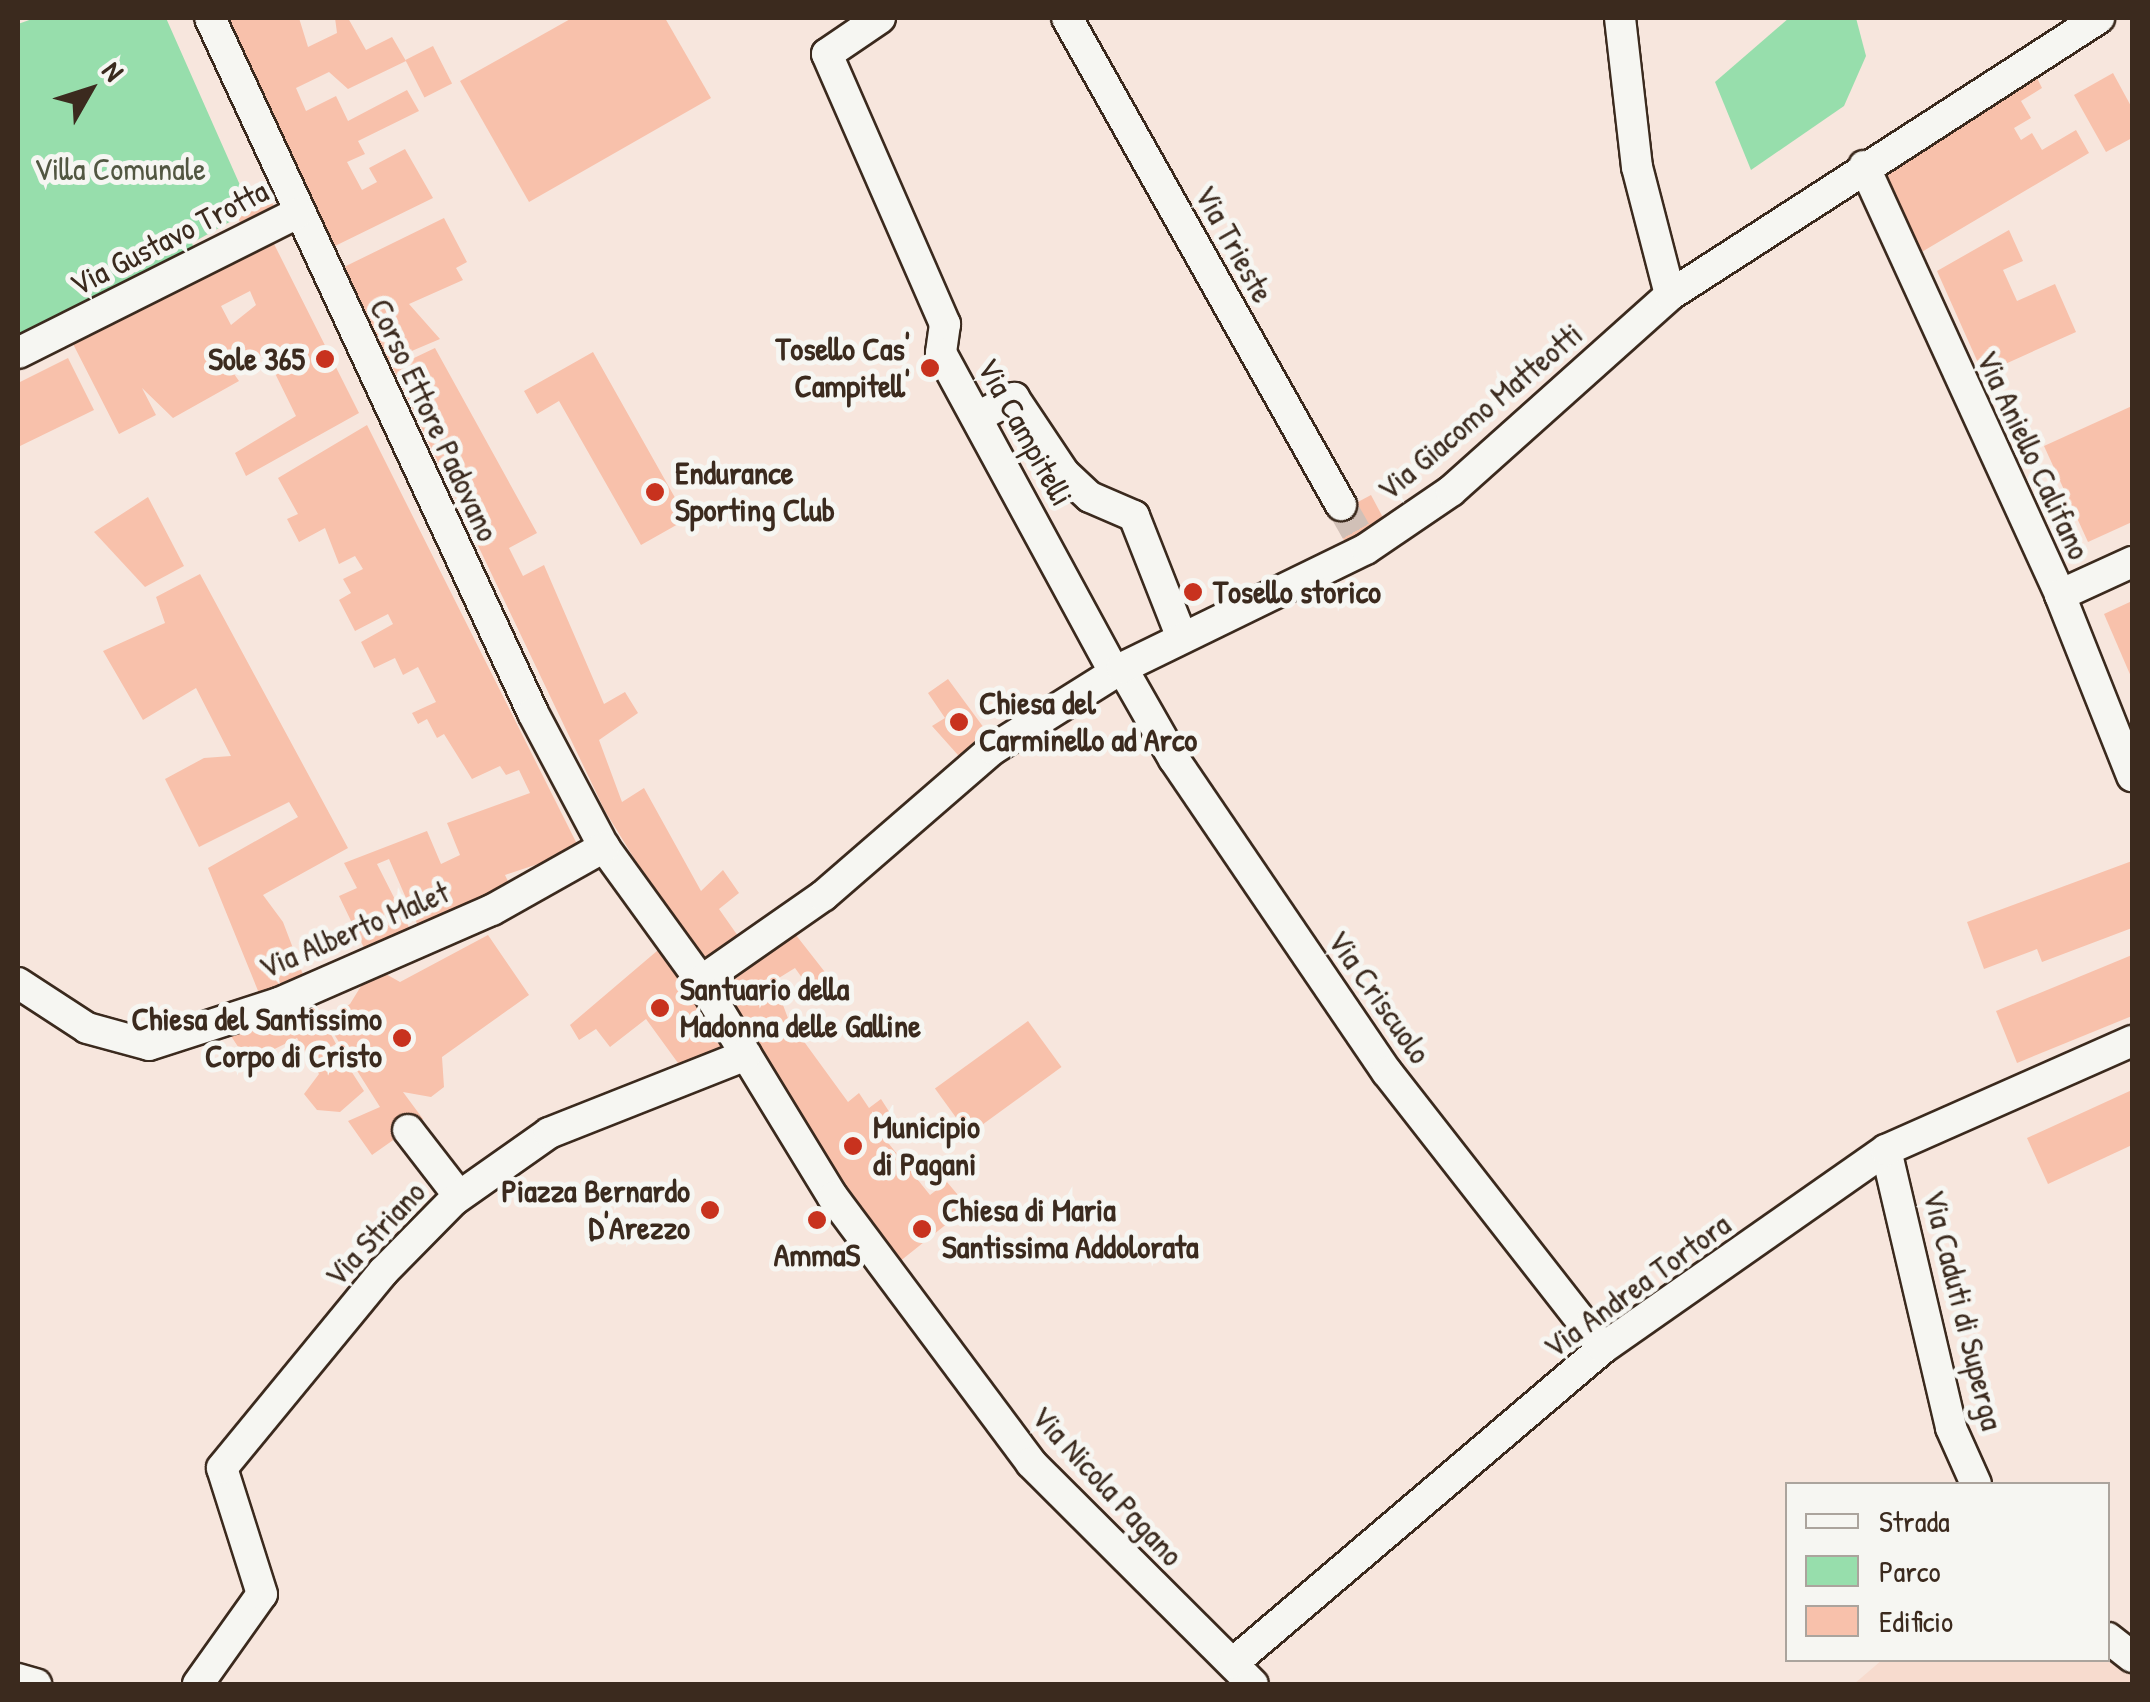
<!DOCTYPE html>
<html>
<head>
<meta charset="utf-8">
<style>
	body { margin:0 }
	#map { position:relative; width:2150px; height:1702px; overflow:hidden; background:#f7e6dd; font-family:"Patrick Hand",sans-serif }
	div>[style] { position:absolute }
	.built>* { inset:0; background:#f7dbce }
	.green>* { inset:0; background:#97deac }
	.building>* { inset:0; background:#f8c1ab; transform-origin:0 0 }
	.minor-tunnel>* { height:30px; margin-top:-15px; transform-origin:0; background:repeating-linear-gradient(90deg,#d1c0b7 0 30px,transparent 0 45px) }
	.roads { filter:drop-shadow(2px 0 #3b2a1e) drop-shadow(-2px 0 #3b2a1e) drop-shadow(0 2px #3b2a1e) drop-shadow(0 -2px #3b2a1e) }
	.minor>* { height:30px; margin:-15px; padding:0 15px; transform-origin:15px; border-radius:15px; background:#f6f6f2 }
	.dots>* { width:28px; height:28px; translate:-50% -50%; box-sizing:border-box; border:5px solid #f6f6f2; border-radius:50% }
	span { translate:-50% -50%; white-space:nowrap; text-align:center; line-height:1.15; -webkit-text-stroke:10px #f6f6f2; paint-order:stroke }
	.park-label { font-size:32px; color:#525742 }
	.street-label { font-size:32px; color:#3b2a1e }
	.poi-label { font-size:32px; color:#3b2a1e; font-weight:700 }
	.right { translate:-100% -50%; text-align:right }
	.left { translate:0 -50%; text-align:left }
	.frame { position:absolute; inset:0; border:20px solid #3b2a1e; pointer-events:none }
	.legend { position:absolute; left:1785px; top:1482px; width:325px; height:180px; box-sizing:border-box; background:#f6f6f2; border:2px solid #aba49d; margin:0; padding:12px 18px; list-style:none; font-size:30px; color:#3b2a1e }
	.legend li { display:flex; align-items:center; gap:20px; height:50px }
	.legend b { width:50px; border:2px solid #aba49d }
	.north { position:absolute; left:40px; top:40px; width:100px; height:100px; -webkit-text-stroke:8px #f6f6f2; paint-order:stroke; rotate:51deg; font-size:28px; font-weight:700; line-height:40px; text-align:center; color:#3b2a1e }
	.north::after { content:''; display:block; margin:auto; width:35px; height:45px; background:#3b2a1e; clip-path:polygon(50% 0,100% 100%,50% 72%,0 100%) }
</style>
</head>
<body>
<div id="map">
	<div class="built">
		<div style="clip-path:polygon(2108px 1655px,2132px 1672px,2132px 1684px,1854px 1684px,1882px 1660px)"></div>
	</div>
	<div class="green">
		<div style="clip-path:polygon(35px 18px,166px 18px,251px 210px,192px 243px,196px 255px,18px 343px,18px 24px)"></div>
		<div style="clip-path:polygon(1789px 18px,1856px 18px,1866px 56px,1844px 106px,1751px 170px,1715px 82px)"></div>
	</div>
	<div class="building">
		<div style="clip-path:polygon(222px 18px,299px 18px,308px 47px,337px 33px,335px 18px,348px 18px,366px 50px,392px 37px,406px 61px,348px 89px,329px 72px,296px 88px,306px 111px,336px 96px,348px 121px,407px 90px,419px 111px,358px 141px,365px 154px,347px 162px,362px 190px,377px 182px,369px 168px,405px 149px,433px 198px,335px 246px)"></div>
		<div style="clip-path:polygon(572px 18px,665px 18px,711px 98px,529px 202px,460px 81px)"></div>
		<div style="left:433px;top:46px;width:42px;height:31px;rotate:63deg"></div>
		<div style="clip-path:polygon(2031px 66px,2042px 88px,2021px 101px,2031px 118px,2014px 128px,2021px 140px,2032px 133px,2042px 150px,2076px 130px,2089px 153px,1920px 253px,1878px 168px)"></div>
		<div style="clip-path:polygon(2113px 73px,2132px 108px,2132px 138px,2106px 152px,2074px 95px)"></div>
		<div style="clip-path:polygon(272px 202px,277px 215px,245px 233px,238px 218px)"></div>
		<div style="clip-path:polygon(444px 218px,467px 262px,456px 268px,463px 280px,409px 304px,440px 339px,388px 361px,344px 267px)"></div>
		<div style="clip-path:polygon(2009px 230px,2023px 261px,2003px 270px,2017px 301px,2055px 284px,2076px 332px,1983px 374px,1937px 271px)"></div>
		<div style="clip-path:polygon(evenodd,273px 242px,359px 413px,246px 476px,235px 453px,296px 416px,265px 353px,232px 371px,239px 381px,173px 418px,142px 388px,156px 415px,119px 434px,71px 340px,273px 242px,250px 291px,256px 305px,231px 325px,221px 306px,250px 291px)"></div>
		<div style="clip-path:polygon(435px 348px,537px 533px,509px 548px,523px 576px,544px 565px,604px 704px,625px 692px,638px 713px,599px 740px,622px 802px,644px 788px,701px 891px,723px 870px,739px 893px,719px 909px,745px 946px,704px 972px,605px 811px,393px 368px)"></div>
		<div style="clip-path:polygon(593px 352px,687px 519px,641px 545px,559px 401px,537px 414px,524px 391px)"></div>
		<div style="clip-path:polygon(68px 358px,94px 410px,18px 447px,18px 383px)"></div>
		<div style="clip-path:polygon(2132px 406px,2132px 522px,2088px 542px,2044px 446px)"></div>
		<div style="clip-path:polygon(367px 425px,580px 850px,505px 875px,514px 894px,422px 935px,389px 859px,377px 864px,413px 935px,366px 952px,339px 896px,357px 888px,344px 863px,427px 831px,441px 864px,460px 855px,447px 823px,530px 793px,519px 770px,506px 775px,500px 766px,472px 779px,444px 734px,437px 738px,427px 719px,418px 724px,412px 713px,436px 702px,418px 667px,403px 675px,395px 658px,374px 668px,361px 642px,393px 624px,388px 614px,355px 631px,339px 600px,351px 593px,343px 579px,363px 569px,355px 556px,339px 564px,325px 528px,299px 542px,287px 519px,298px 514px,278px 478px)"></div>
		<div style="left:1371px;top:495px;width:38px;height:45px;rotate:62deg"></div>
		<div style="clip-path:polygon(148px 497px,184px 566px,145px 587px,94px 532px)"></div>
		<div style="clip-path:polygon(200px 574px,348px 848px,263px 895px,283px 922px,307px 985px,263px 1003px,208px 868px,298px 817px,289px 802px,199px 847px,165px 779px,204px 758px,231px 756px,196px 688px,143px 720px,103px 651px,165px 623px,156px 597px)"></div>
		<div style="clip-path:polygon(2132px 601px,2132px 679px,2104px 614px)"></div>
		<div style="clip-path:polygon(948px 679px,995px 743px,966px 764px,932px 726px,945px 718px,928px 693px)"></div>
		<div style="clip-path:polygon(2132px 861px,2132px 928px,2042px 962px,2037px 949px,1984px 969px,1967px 922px)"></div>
		<div style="clip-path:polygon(792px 930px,828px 976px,810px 989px,795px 968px,774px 981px,789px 1021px,848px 1102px,859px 1093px,869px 1108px,881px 1099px,897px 1124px,881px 1134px,930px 1195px,947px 1182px,968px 1207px,894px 1266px,718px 979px)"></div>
		<div style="clip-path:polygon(488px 935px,529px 995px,442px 1057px,444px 1087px,431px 1097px,403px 1092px,423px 1119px,372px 1155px,348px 1121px,380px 1107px,325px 1020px,350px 1004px,366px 978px,384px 973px,400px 982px)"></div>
		<div style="clip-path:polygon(664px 945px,732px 1043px,686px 1074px,646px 1019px,610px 1047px,596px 1029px,579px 1040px,570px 1025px)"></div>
		<div style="clip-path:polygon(2132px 955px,2132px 1016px,2017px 1063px,1996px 1011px)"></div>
		<div style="clip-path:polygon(317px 1007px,336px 1044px,323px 1051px,344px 1060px,364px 1091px,340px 1112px,317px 1110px,304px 1094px,319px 1074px,297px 1038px,248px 1062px,231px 1036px)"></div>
		<div style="left:1028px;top:1021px;width:57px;height:115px;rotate:54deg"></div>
		<div style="clip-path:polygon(2132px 1090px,2132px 1145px,2048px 1184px,2027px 1138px)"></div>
	</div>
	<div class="minor-tunnel">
		<div style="left:1341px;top:505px;width:51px;rotate:60.4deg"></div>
	</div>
	<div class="roads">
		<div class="minor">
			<div style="left:210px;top:18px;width:766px;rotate:65.07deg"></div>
			<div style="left:533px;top:713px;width:152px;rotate:62.1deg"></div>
			<div style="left:604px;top:847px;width:165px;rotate:54.1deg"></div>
			<div style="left:701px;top:981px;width:253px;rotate:58.6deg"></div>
			<div style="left:833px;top:1197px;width:332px;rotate:53.3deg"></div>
			<div style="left:1031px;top:1463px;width:313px;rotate:44.9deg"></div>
			<div style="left:880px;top:18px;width:64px;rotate:145.8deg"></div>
			<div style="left:827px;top:54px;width:295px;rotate:66.4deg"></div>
			<div style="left:945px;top:324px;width:29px;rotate:98deg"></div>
			<div style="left:941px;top:353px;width:363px;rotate:61.5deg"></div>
			<div style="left:1067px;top:18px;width:559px;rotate:60.64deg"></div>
			<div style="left:1620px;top:18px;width:150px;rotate:83.5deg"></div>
			<div style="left:1637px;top:167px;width:132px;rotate:75.5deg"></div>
			<div style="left:1864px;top:166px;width:472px;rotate:65.4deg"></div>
			<div style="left:2060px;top:595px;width:195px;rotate:68.3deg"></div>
			<div style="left:18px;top:353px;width:313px;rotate:-26.6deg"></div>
			<div style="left:977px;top:417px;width:42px;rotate:-27.2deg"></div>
			<div style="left:1014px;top:398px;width:90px;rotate:56.3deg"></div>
			<div style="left:1064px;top:473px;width:35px;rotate:43deg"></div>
			<div style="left:1090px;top:497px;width:48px;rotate:23.4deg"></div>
			<div style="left:1134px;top:516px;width:131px;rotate:68.5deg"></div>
			<div style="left:2060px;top:595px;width:79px;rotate:-24.6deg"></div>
			<div style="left:1122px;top:668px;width:105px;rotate:60.3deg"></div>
			<div style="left:1174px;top:759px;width:379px;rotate:55.8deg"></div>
			<div style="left:1387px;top:1072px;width:350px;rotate:52deg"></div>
			<div style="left:701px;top:981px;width:149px;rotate:-34.9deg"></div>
			<div style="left:823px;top:896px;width:225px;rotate:-40.9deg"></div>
			<div style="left:993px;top:749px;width:152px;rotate:-32.1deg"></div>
			<div style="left:1122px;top:668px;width:271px;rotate:-26deg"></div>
			<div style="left:1366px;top:549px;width:103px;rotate:-34.3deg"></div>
			<div style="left:1451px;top:491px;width:294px;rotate:-41.8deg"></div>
			<div style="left:1670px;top:295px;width:511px;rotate:-32.85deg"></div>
			<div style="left:18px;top:983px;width:82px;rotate:33.1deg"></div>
			<div style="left:87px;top:1028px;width:64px;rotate:15.3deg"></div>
			<div style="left:149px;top:1045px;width:137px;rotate:-17.9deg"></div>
			<div style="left:279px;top:1003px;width:232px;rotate:-23.6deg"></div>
			<div style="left:492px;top:910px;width:129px;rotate:-29.4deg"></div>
			<div style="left:408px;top:1130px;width:83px;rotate:52.3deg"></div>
			<div style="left:1886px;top:1150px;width:285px;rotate:76.8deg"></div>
			<div style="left:1951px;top:1428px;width:61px;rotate:65.9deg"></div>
			<div style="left:2108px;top:1638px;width:31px;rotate:38deg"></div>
			<div style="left:1233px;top:1663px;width:486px;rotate:-40.4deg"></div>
			<div style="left:1603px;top:1348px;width:345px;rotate:-35deg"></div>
			<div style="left:1886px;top:1150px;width:269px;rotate:-23.9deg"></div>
			<div style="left:18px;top:1679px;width:19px;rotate:16deg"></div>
			<div style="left:198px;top:1684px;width:110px;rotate:-54.6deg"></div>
			<div style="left:262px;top:1594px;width:132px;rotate:-107.6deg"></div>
			<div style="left:222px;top:1468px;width:254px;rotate:-50.6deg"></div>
			<div style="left:383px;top:1272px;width:101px;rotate:-45.4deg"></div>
			<div style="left:454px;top:1200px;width:116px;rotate:-35.2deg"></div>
			<div style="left:549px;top:1133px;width:212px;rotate:-21.6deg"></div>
		</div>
	</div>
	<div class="dots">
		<div style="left:325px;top:359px;background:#c8321e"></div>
		<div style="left:930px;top:368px;background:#c8321e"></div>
		<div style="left:655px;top:492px;background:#c8321e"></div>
		<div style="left:1193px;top:592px;background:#c8321e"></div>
		<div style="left:959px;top:722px;background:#c8321e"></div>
		<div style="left:660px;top:1008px;background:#c8321e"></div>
		<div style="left:402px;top:1038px;background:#c8321e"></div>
		<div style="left:853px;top:1146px;background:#c8321e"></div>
		<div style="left:710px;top:1210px;background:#c8321e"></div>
		<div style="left:817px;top:1220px;background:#c8321e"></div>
		<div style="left:922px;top:1229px;background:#c8321e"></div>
	</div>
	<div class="park-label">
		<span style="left:120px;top:169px">Villa Comunale</span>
	</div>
	<div class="street-label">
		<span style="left:169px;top:238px;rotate:-27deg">Via Gustavo Trotta</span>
		<span style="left:1234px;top:244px;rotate:61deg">Via Trieste</span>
		<span style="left:1480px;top:412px;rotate:-40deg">Via Giacomo Matteotti</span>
		<span style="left:434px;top:420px;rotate:65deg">Corso Ettore Padovano</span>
		<span style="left:1025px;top:432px;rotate:61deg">Via Campitelli</span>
		<span style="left:2033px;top:455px;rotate:65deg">Via Aniello Califano</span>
		<span style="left:354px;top:930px;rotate:-23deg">Via Alberto Malet</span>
		<span style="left:1379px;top:997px;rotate:55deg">Via Criscuolo</span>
		<span style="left:375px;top:1234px;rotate:-47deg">Via Striano</span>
		<span style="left:1637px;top:1286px;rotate:-36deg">Via Andrea Tortora</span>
		<span style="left:1963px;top:1310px;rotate:76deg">Via Caduti di Superga</span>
		<span style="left:1107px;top:1486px;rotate:47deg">Via Nicola Pagano</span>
	</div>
	<div class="poi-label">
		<span class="right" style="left:910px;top:368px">Tosello Cas'<br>Campitell'</span>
		<span class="right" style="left:305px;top:359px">Sole 365</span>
		<span class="left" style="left:675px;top:492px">Endurance<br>Sporting Club</span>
		<span class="left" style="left:1213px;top:592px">Tosello storico</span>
		<span class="left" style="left:979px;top:722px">Chiesa del<br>Carminello ad Arco</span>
		<span class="left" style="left:680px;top:1008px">Santuario della<br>Madonna delle Galline</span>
		<span class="right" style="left:382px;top:1038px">Chiesa del Santissimo<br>Corpo di Cristo</span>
		<span class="left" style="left:873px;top:1146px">Municipio<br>di Pagani</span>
		<span class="right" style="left:690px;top:1210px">Piazza Bernardo<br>D'Arezzo</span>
		<span class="left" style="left:942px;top:1229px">Chiesa di Maria<br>Santissima Addolorata</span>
		<span style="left:817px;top:1255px">AmmaS</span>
	</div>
	<div class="frame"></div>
	<ul class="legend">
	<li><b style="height:12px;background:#f6f6f2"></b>Strada</li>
	<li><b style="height:28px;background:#97deac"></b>Parco</li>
	<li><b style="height:28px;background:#f8c1ab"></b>Edificio</li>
	</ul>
	<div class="north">N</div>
</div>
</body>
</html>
